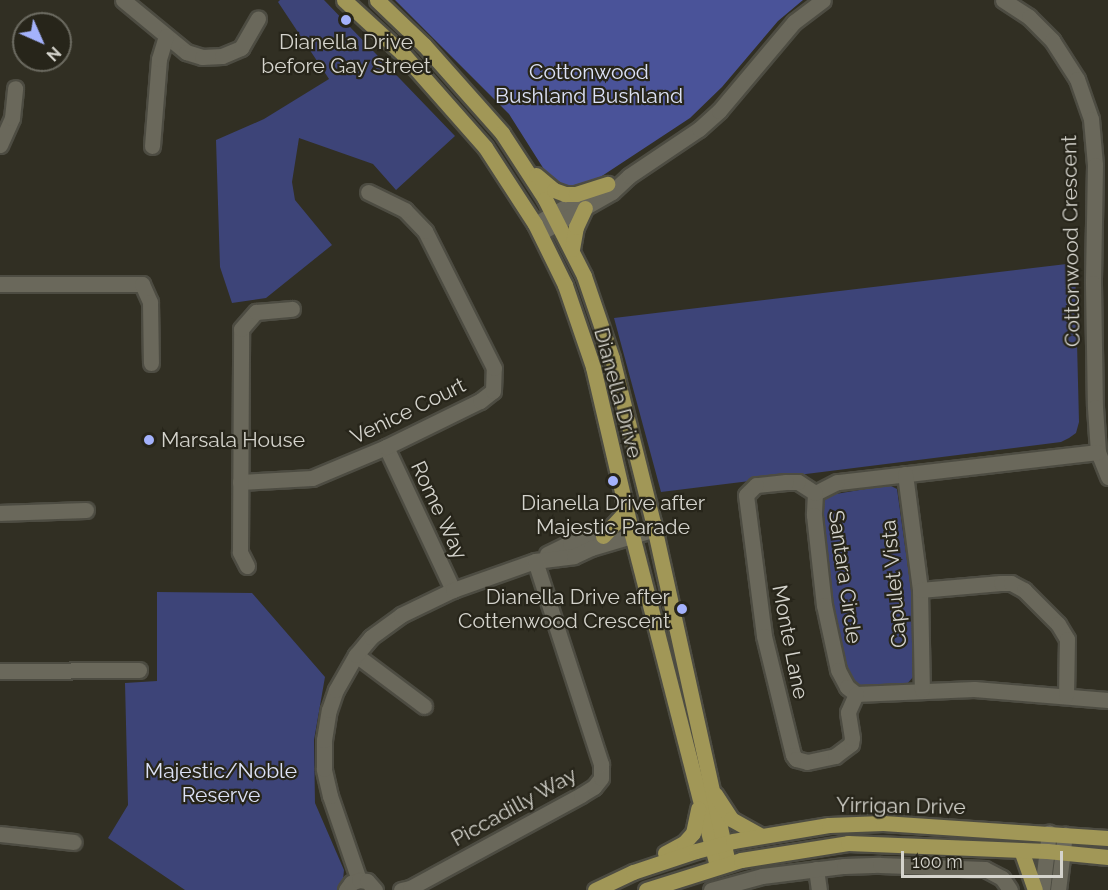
<!DOCTYPE html>
<html>
<head>
<meta charset="utf-8">
<style>
	body { margin:0 }
	#map { position:relative; width:1108px; height:890px; overflow:hidden; background:#312f23; font-family:Raleway,sans-serif }
	div>[style] { position:absolute }
	.green>* { inset:0; background:#3d4478 }
	.forest>* { inset:0; background:#4a5399 }
	.roads { filter:drop-shadow(2px 0 #4d4c42) drop-shadow(-2px 0 #4d4c42) drop-shadow(0 2px #4d4c42) drop-shadow(0 -2px #4d4c42) }
	.minor>* { height:15px; margin:-7.5px; padding:0 7.5px; transform-origin:7.5px; border-radius:7.5px; background:#6a685b }
	.major>* { height:15px; margin:-7.5px; padding:0 7.5px; transform-origin:7.5px; border-radius:7.5px; background:#a19757 }
	.dots>* { width:16px; height:16px; translate:-50% -50%; box-sizing:border-box; border:3px solid #27251a; border-radius:50% }
	span { translate:-50% -50%; white-space:nowrap; text-align:center; line-height:1.15; -webkit-text-stroke:4.5px #27251a; paint-order:stroke }
	.poi-label { font-size:21px; color:#d4d3cc }
	.left { translate:0 -50%; text-align:left }
	.right { translate:-100% -50%; text-align:right }
	.park-label { font-size:21px; color:#dde2f6 }
	.street-label { font-size:21px; color:#d4d3cc }
	.north { position:absolute; left:12px; top:12px; width:60px; height:60px; box-sizing:border-box; background:#27251a; border:2px solid #6c6b61; border-radius:50%; rotate:135deg; font-size:16px; font-weight:700; line-height:24px; text-align:center; color:#d4d3cc }
	.north::after { content:''; display:block; margin:auto; width:21px; height:27px; background:#a4b2fc; clip-path:polygon(50% 0,100% 100%,50% 72%,0 100%) }
	.scale { position:absolute; left:901px; top:851px; width:162px; height:27px; box-sizing:border-box; border:3px solid #d4d3cc; border-top:0; padding-left:8px; font-size:18px; line-height:21px; white-space:nowrap; color:#d4d3cc; -webkit-text-stroke:4px #27251a; paint-order:stroke }
</style>
</head>
<body>
<div id="map">
	<div class="green">
		<div style="clip-path:polygon(280px 0,324px 0,455px 136px,396px 190px,373px 164px,299px 138px,292px 182px,295px 200px,332px 245px,266px 298px,232px 303px,220px 267px,216px 140px,264px 119px,329px 79px,278px 2px)"></div>
		<div style="clip-path:polygon(1075px 263px,1079px 422px,1076px 433px,1069px 438px,1061px 442px,661px 492px,614px 318px)"></div>
		<div style="clip-path:polygon(889px 485px,897px 489px,912px 596px,913px 677px,907px 684px,860px 689px,852px 682px,832px 614px,821px 506px,824px 496px)"></div>
		<div style="clip-path:polygon(157px 592px,252px 593px,325px 677px,314px 740px,315px 803px,344px 870px,342px 890px,185px 890px,108px 838px,128px 805px,125px 683px,157px 681px)"></div>
	</div>
	<div class="forest">
		<div style="clip-path:polygon(395px 0,803px 0,778px 21px,722px 87px,690px 118px,564px 201px,509px 114px)"></div>
	</div>
	<div class="roads">
		<div class="minor">
			<div style="left:123px;top:0;width:82px;rotate:39.5deg"></div>
			<div style="left:186px;top:52px;width:17px;rotate:17deg"></div>
			<div style="left:202px;top:57px;width:20px;rotate:-3deg"></div>
			<div style="left:222px;top:56px;width:21px;rotate:-23deg"></div>
			<div style="left:241px;top:48px;width:34px;rotate:-60deg"></div>
			<div style="left:1003px;top:0;width:31px;rotate:33deg"></div>
			<div style="left:1029px;top:17px;width:33px;rotate:45deg"></div>
			<div style="left:1052px;top:40px;width:46px;rotate:57.3deg"></div>
			<div style="left:1077px;top:79px;width:42px;rotate:70.7deg"></div>
			<div style="left:1091px;top:119px;width:46px;rotate:85deg"></div>
			<div style="left:1095px;top:165px;width:118px;rotate:91deg"></div>
			<div style="left:1093px;top:283px;width:124px;rotate:89.1deg"></div>
			<div style="left:1095px;top:407px;width:45px;rotate:86.2deg"></div>
			<div style="left:1098px;top:452px;width:27px;rotate:68deg"></div>
			<div style="left:0;top:145px;width:30px;rotate:-66deg"></div>
			<div style="left:12px;top:118px;width:30px;rotate:-84deg"></div>
			<div style="left:152px;top:146px;width:87px;rotate:-85.4deg"></div>
			<div style="left:159px;top:59px;width:24px;rotate:-73deg"></div>
			<div style="left:535px;top:224px;width:63px;rotate:-29.4deg"></div>
			<div style="left:540px;top:233px;width:83px;rotate:-29.7deg"></div>
			<div style="left:612px;top:192px;width:23px;rotate:-43deg"></div>
			<div style="left:629px;top:176px;width:84px;rotate:-33.9deg"></div>
			<div style="left:699px;top:129px;width:27px;rotate:-42deg"></div>
			<div style="left:719px;top:111px;width:116px;rotate:-49.9deg"></div>
			<div style="left:794px;top:22px;width:36px;rotate:-37deg"></div>
			<div style="left:0;top:284px;width:142px"></div>
			<div style="left:142px;top:284px;width:20px;rotate:66deg"></div>
			<div style="left:150px;top:302px;width:61px;rotate:89.1deg"></div>
			<div style="left:386px;top:447px;width:158px;rotate:64.9deg"></div>
			<div style="left:1098px;top:452px;width:263px;rotate:173.4deg"></div>
			<div style="left:837px;top:482px;width:25px;rotate:153deg"></div>
			<div style="left:815px;top:493px;width:22px;rotate:93deg"></div>
			<div style="left:814px;top:515px;width:91px;rotate:83.7deg"></div>
			<div style="left:824px;top:605px;width:66px;rotate:77.8deg"></div>
			<div style="left:838px;top:670px;width:19px;rotate:62deg"></div>
			<div style="left:847px;top:687px;width:11px;rotate:38deg"></div>
			<div style="left:856px;top:694px;width:118px;rotate:-2.4deg"></div>
			<div style="left:974px;top:689px;width:134px;rotate:4.7deg"></div>
			<div style="left:905px;top:474px;width:117px;rotate:82.6deg"></div>
			<div style="left:920px;top:590px;width:100px;rotate:88.9deg"></div>
			<div style="left:240px;top:482px;width:72px;rotate:-3.2deg"></div>
			<div style="left:312px;top:478px;width:80px;rotate:-22.7deg"></div>
			<div style="left:386px;top:447px;width:105px;rotate:-26.1deg"></div>
			<div style="left:480px;top:401px;width:16px;rotate:-38deg"></div>
			<div style="left:493px;top:391px;width:23px;rotate:-88deg"></div>
			<div style="left:494px;top:368px;width:153px;rotate:-116.7deg"></div>
			<div style="left:425px;top:231px;width:29px;rotate:-134deg"></div>
			<div style="left:405px;top:210px;width:41px;rotate:-154.1deg"></div>
			<div style="left:815px;top:493px;width:20px;rotate:-147deg"></div>
			<div style="left:798px;top:482px;width:12px;rotate:180deg"></div>
			<div style="left:786px;top:482px;width:30px;rotate:174deg"></div>
			<div style="left:756px;top:485px;width:14px;rotate:135deg"></div>
			<div style="left:746px;top:495px;width:142px;rotate:82.7deg"></div>
			<div style="left:764px;top:636px;width:122px;rotate:76.3deg"></div>
			<div style="left:793px;top:755px;width:5px;rotate:53deg"></div>
			<div style="left:796px;top:759px;width:11px;rotate:15deg"></div>
			<div style="left:807px;top:762px;width:29px;rotate:-12deg"></div>
			<div style="left:835px;top:756px;width:20px;rotate:-37deg"></div>
			<div style="left:851px;top:744px;width:6px;rotate:-81deg"></div>
			<div style="left:852px;top:738px;width:26px;rotate:-99deg"></div>
			<div style="left:848px;top:712px;width:20px;rotate:-66deg"></div>
			<div style="left:0;top:513px;width:86px;rotate:-2deg"></div>
			<div style="left:547px;top:554px;width:25px;rotate:-26deg"></div>
			<div style="left:570px;top:543px;width:34px;rotate:-12deg"></div>
			<div style="left:247px;top:566px;width:16px;rotate:-117deg"></div>
			<div style="left:240px;top:552px;width:223px;rotate:-89.7deg"></div>
			<div style="left:241px;top:329px;width:23px;rotate:-49deg"></div>
			<div style="left:256px;top:312px;width:36px;rotate:-5deg"></div>
			<div style="left:920px;top:590px;width:81px;rotate:-4.9deg"></div>
			<div style="left:1001px;top:583px;width:10px"></div>
			<div style="left:1011px;top:583px;width:15px;rotate:28deg"></div>
			<div style="left:1024px;top:590px;width:48px;rotate:45deg"></div>
			<div style="left:1058px;top:624px;width:17px;rotate:59deg"></div>
			<div style="left:1067px;top:639px;width:56px;rotate:91deg"></div>
			<div style="left:356px;top:655px;width:85px;rotate:36.9deg"></div>
			<div style="left:0;top:671px;width:139px;rotate:-0.4deg"></div>
			<div style="left:0;top:834px;width:74px;rotate:6.2deg"></div>
			<div style="left:816px;top:869px;width:21px;rotate:82deg"></div>
			<div style="left:359px;top:880px;width:89px;rotate:-109deg"></div>
			<div style="left:330px;top:796px;width:28px;rotate:-103deg"></div>
			<div style="left:324px;top:769px;width:29px;rotate:-90deg"></div>
			<div style="left:324px;top:740px;width:30px;rotate:-81deg"></div>
			<div style="left:329px;top:710px;width:21px;rotate:-71deg"></div>
			<div style="left:336px;top:690px;width:40px;rotate:-60.3deg"></div>
			<div style="left:356px;top:655px;width:23px;rotate:-50deg"></div>
			<div style="left:371px;top:637px;width:37px;rotate:-36deg"></div>
			<div style="left:401px;top:615px;width:58px;rotate:-25.7deg"></div>
			<div style="left:453px;top:590px;width:87px;rotate:-19.5deg"></div>
			<div style="left:535px;top:561px;width:39px;rotate:-7deg"></div>
			<div style="left:574px;top:556px;width:19px;rotate:-25deg"></div>
			<div style="left:591px;top:548px;width:67px;rotate:-16.5deg"></div>
			<div style="left:346px;top:890px;width:9px;rotate:-54deg"></div>
			<div style="left:351px;top:883px;width:9px;rotate:-21deg"></div>
			<div style="left:359px;top:880px;width:8px;rotate:7deg"></div>
			<div style="left:367px;top:881px;width:12px;rotate:48deg"></div>
			<div style="left:401px;top:890px;width:9px;rotate:-13deg"></div>
			<div style="left:410px;top:888px;width:195px;rotate:-28.5deg"></div>
			<div style="left:581px;top:795px;width:15px;rotate:-32deg"></div>
			<div style="left:594px;top:787px;width:11px;rotate:-52deg"></div>
			<div style="left:601px;top:778px;width:14px;rotate:-90deg"></div>
			<div style="left:601px;top:764px;width:213px;rotate:-108deg"></div>
			<div style="left:711px;top:890px;width:53px;rotate:-15.4deg"></div>
			<div style="left:762px;top:876px;width:83px;rotate:-7deg"></div>
			<div style="left:844px;top:866px;width:36px;rotate:-2deg"></div>
			<div style="left:880px;top:865px;width:105px;rotate:2.2deg"></div>
			<div style="left:985px;top:869px;width:19px;rotate:28deg"></div>
			<div style="left:1002px;top:878px;width:14px;rotate:56deg"></div>
			<div style="left:1042px;top:890px;width:58px;rotate:-83.1deg"></div>
			<div style="left:1058px;top:890px;width:56px;rotate:-82.9deg"></div>
		</div>
		<div class="major">
			<div style="left:344px;top:0;width:80px;rotate:42.5deg"></div>
			<div style="left:403px;top:54px;width:124px;rotate:48.6deg"></div>
			<div style="left:485px;top:147px;width:92px;rotate:57deg"></div>
			<div style="left:535px;top:224px;width:68px;rotate:63.8deg"></div>
			<div style="left:565px;top:285px;width:87px;rotate:71.1deg"></div>
			<div style="left:593px;top:367px;width:172px;rotate:76.9deg"></div>
			<div style="left:632px;top:535px;width:342px;rotate:75.6deg"></div>
			<div style="left:377px;top:0;width:65px;rotate:43.8deg"></div>
			<div style="left:424px;top:45px;width:118px;rotate:48.4deg"></div>
			<div style="left:502px;top:133px;width:79px;rotate:56.9deg"></div>
			<div style="left:545px;top:199px;width:86px;rotate:63.1deg"></div>
			<div style="left:584px;top:276px;width:87px;rotate:71.1deg"></div>
			<div style="left:612px;top:358px;width:169px;rotate:76deg"></div>
			<div style="left:653px;top:522px;width:349px;rotate:77.6deg"></div>
			<div style="left:536px;top:175px;width:23px;rotate:40deg"></div>
			<div style="left:554px;top:190px;width:12px;rotate:20deg"></div>
			<div style="left:565px;top:194px;width:11px"></div>
			<div style="left:576px;top:194px;width:33px;rotate:-18deg"></div>
			<div style="left:572px;top:249px;width:22px;rotate:-80deg"></div>
			<div style="left:576px;top:227px;width:21px;rotate:-65deg"></div>
			<div style="left:603px;top:536px;width:34px;rotate:-47deg"></div>
			<div style="left:715px;top:794px;width:30px;rotate:57deg"></div>
			<div style="left:731px;top:819px;width:35px;rotate:29deg"></div>
			<div style="left:1021px;top:850px;width:42px;rotate:70.7deg"></div>
			<div style="left:665px;top:853px;width:21px;rotate:-28deg"></div>
			<div style="left:684px;top:843px;width:13px;rotate:-48deg"></div>
			<div style="left:693px;top:833px;width:25px;rotate:-78deg"></div>
			<div style="left:595px;top:890px;width:42px;rotate:-25.3deg"></div>
			<div style="left:633px;top:872px;width:66px;rotate:-18.4deg"></div>
			<div style="left:696px;top:851px;width:38px;rotate:-15deg"></div>
			<div style="left:733px;top:841px;width:97px;rotate:-9.5deg"></div>
			<div style="left:829px;top:825px;width:54px;rotate:-2.1deg"></div>
			<div style="left:883px;top:823px;width:225px;rotate:3.8deg"></div>
			<div style="left:646px;top:890px;width:100px;rotate:-17.5deg"></div>
			<div style="left:741px;top:860px;width:108px;rotate:-9deg"></div>
			<div style="left:848px;top:843px;width:199px;rotate:2.3deg"></div>
			<div style="left:1047px;top:851px;width:61px;rotate:5.6deg"></div>
		</div>
	</div>
	<div class="dots">
		<div style="left:346px;top:20px;background:#a4b2fc"></div>
		<div style="left:149px;top:440px;background:#a4b2fc"></div>
		<div style="left:613px;top:481px;background:#a4b2fc"></div>
		<div style="left:682px;top:609px;background:#a4b2fc"></div>
	</div>
	<div class="poi-label">
		<span style="left:346px;top:54px">Dianella Drive<br>before Gay Street</span>
		<span class="left" style="left:161px;top:440px">Marsala House</span>
		<span style="left:613px;top:515px">Dianella Drive after<br>Majestic Parade</span>
		<span class="right" style="left:670px;top:609px">Dianella Drive after<br>Cottenwood Crescent</span>
	</div>
	<div class="park-label">
		<span style="left:589px;top:84px">Cottonwood<br>Bushland Bushland</span>
		<span style="left:221px;top:783px">Majestic/Noble<br>Reserve</span>
	</div>
	<div class="street-label">
		<span style="left:1071px;top:241px;rotate:-91deg">Cottonwood Crescent</span>
		<span style="left:618px;top:393px;rotate:75deg">Dianella Drive</span>
		<span style="left:408px;top:411px;rotate:-26deg">Venice Court</span>
		<span style="left:439px;top:510px;rotate:65deg">Rome Way</span>
		<span style="left:845px;top:577px;rotate:82deg">Santara Circle</span>
		<span style="left:894px;top:584px;rotate:-95deg">Capulet Vista</span>
		<span style="left:790px;top:642px;rotate:79deg">Monte Lane</span>
		<span style="left:901px;top:806px;rotate:1deg">Yirrigan Drive</span>
		<span style="left:514px;top:807px;rotate:-29deg">Piccadilly Way</span>
	</div>
	<div class="north">N</div>
	<div class="scale">100 m</div>
</div>
</body>
</html>
